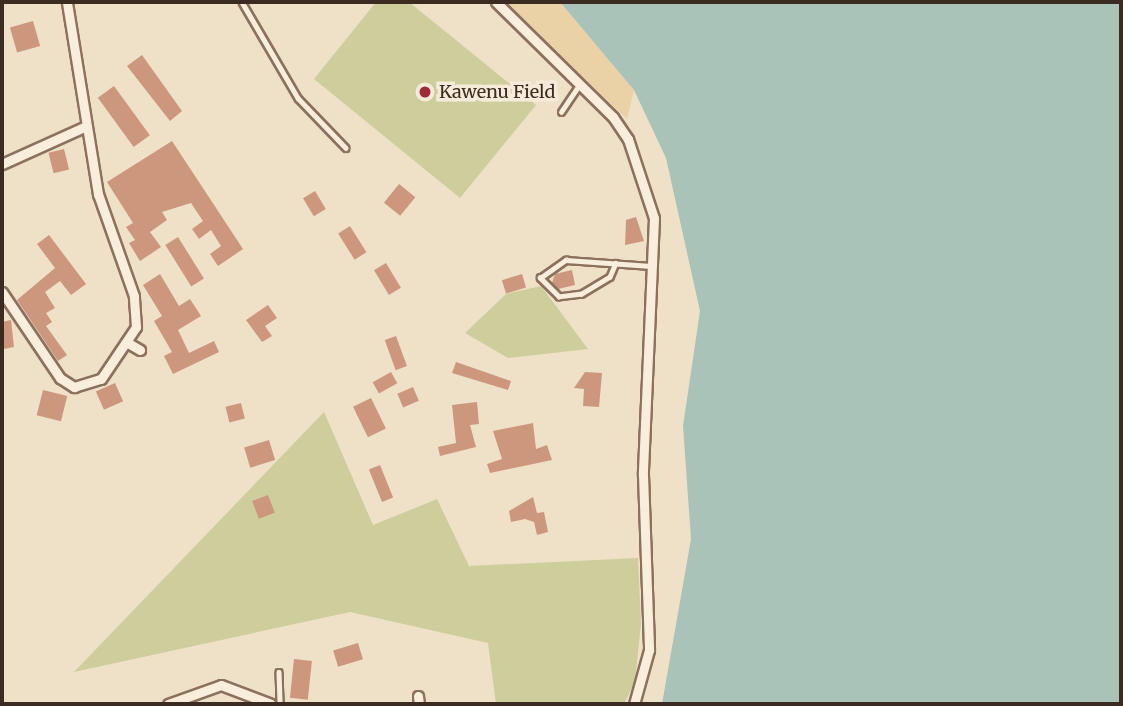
<!DOCTYPE html>
<html>
<head>
<meta charset="utf-8">
<style>
	body { margin:0 }
	#map { position:relative; width:1123px; height:706px; overflow:hidden; background:#efe0c8; font-family:Merriweather,serif }
	div>[style] { position:absolute }
	.green>* { inset:0; background:#cdce9c }
	.sand>* { inset:0; background:#ead1a6 }
	.water>* { inset:0; background:#a9c3b9 }
	.building>* { inset:0; background:#cd977e; transform-origin:0 0 }
	.roads { filter:drop-shadow(2px 0 #8c715d) drop-shadow(-2px 0 #8c715d) drop-shadow(0 2px #8c715d) drop-shadow(0 -2px #8c715d) }
	.service>* { height:4.5px; margin:-2.25px; padding:0 2.25px; transform-origin:2.25px; border-radius:2.25px; background:#f9eedc }
	.minor>* { height:9px; margin:-4.5px; padding:0 4.5px; transform-origin:4.5px; border-radius:4.5px; background:#f9eedc }
	.dots>* { width:19px; height:19px; translate:-50% -50%; box-sizing:border-box; border:4px solid #f6ebd8; border-radius:50% }
	span { translate:-50% -50%; white-space:nowrap; text-align:center; line-height:1.15; -webkit-text-stroke:7px #f6ebd8; paint-order:stroke }
	.poi-label { font-size:18px; color:#3c2b20 }
	.left { translate:0 -50%; text-align:left }
	.frame { position:absolute; inset:0; border:4px solid #3c2b20; pointer-events:none }
</style>
</head>
<body>
<div id="map">
	<div class="green">
		<div style="clip-path:polygon(376px 2px,409px 2px,536px 105px,460px 198px,314px 79px)"></div>
		<div style="clip-path:polygon(541px 286px,588px 349px,508px 358px,465px 333px,506px 294px)"></div>
		<div style="clip-path:polygon(324px 412px,373px 525px,437px 499px,469px 566px,638px 558px,641px 623px,635px 681px,624px 704px,496px 704px,488px 643px,350px 612px,74px 672px)"></div>
	</div>
	<div class="sand">
		<div style="clip-path:polygon(504px 2px,560px 2px,634px 90px,627px 119px)"></div>
	</div>
	<div class="water">
		<div style="clip-path:polygon(560px 2px,1121px 2px,1121px 704px,662px 704px,691px 539px,683px 426px,700px 311px,666px 158px,634px 90px)"></div>
	</div>
	<div class="building">
		<div style="left:33px;top:21px;width:26px;height:24px;rotate:74deg"></div>
		<div style="clip-path:polygon(142px 55px,182px 111px,170px 121px,127px 66px)"></div>
		<div style="left:114px;top:86px;width:61px;height:20px;rotate:54deg"></div>
		<div style="clip-path:polygon(172px 141px,243px 249px,218px 266px,210px 254px,221px 246px,211px 230px,199px 239px,192px 229px,203px 221px,191px 203px,162px 212px,167px 220px,150px 232px,161px 247px,140px 261px,129px 243px,135px 240px,126px 227px,133px 223px,107px 182px)"></div>
		<div style="left:64px;top:149px;width:21px;height:16px;rotate:76deg"></div>
		<div style="left:399px;top:184px;width:21px;height:24px;rotate:39deg"></div>
		<div style="left:315px;top:191px;width:21px;height:14px;rotate:59deg"></div>
		<div style="clip-path:polygon(636px 217px,644px 241px,625px 245px,626px 220px)"></div>
		<div style="left:350px;top:226px;width:31px;height:14px;rotate:58deg"></div>
		<div style="clip-path:polygon(49px 235px,86px 284px,71px 295px,60px 281px,45px 292px,55px 308px,46px 313px,52px 322px,46px 326px,67px 355px,58px 361px,17px 300px,55px 268px,37px 244px)"></div>
		<div style="left:178px;top:237px;width:49px;height:15px;rotate:58deg"></div>
		<div style="left:386px;top:263px;width:29px;height:14px;rotate:59deg"></div>
		<div style="clip-path:polygon(572px 270px,575px 285px,558px 289px,552px 283px,555px 274px)"></div>
		<div style="clip-path:polygon(160px 274px,179px 306px,190px 299px,201px 316px,178px 330px,189px 353px,214px 341px,219px 352px,173px 374px,164px 356px,172px 352px,154px 321px,162px 316px,143px 285px)"></div>
		<div style="left:522px;top:274px;width:14px;height:21px;rotate:73deg"></div>
		<div style="clip-path:polygon(268px 305px,277px 318px,265px 326px,272px 336px,262px 342px,246px 320px)"></div>
		<div style="clip-path:polygon(11px 320px,14px 347px,4px 349px,2px 322px)"></div>
		<div style="left:396px;top:336px;width:32px;height:12px;rotate:70deg"></div>
		<div style="clip-path:polygon(456px 362px,511px 381px,508px 390px,452px 373px)"></div>
		<div style="left:391px;top:372px;width:13px;height:21px;rotate:61deg"></div>
		<div style="clip-path:polygon(585px 372px,602px 373px,599px 407px,583px 406px,584px 389px,574px 388px)"></div>
		<div style="left:115px;top:383px;width:20px;height:21px;rotate:66deg"></div>
		<div style="left:413px;top:387px;width:15px;height:17px;rotate:67deg"></div>
		<div style="left:43px;top:390px;width:25px;height:26px;rotate:14deg"></div>
		<div style="left:371px;top:398px;width:34px;height:20px;rotate:64deg"></div>
		<div style="clip-path:polygon(477px 402px,479px 424px,470px 425px,476px 447px,440px 456px,438px 447px,456px 443px,452px 405px)"></div>
		<div style="left:241px;top:403px;width:16px;height:16px;rotate:76deg"></div>
		<div style="clip-path:polygon(533px 423px,536px 449px,547px 445px,552px 460px,490px 473px,487px 464px,502px 459px,493px 431px)"></div>
		<div style="left:269px;top:440px;width:21px;height:26px;rotate:73deg"></div>
		<div style="left:380px;top:465px;width:35px;height:12px;rotate:68deg"></div>
		<div style="left:268px;top:495px;width:19px;height:17px;rotate:69deg"></div>
		<div style="clip-path:polygon(533px 497px,537px 513px,544px 512px,548px 532px,537px 535px,534px 522px,525px 519px,511px 522px,509px 511px)"></div>
		<div style="left:358px;top:643px;width:17px;height:26px;rotate:73deg"></div>
		<div style="left:294px;top:659px;width:18px;height:39px;rotate:6deg"></div>
	</div>
	<div class="roads">
		<div class="service">
			<div style="left:242px;top:2px;width:111px;rotate:59.7deg"></div>
			<div style="left:298px;top:98px;width:69px;rotate:46.2deg"></div>
			<div style="left:561px;top:112px;width:32px;rotate:-56deg"></div>
			<div style="left:616px;top:263px;width:15px;rotate:113deg"></div>
			<div style="left:610px;top:277px;width:33px;rotate:149deg"></div>
			<div style="left:582px;top:294px;width:23px;rotate:173deg"></div>
			<div style="left:559px;top:297px;width:27px;rotate:-135deg"></div>
			<div style="left:540px;top:278px;width:32px;rotate:-35deg"></div>
			<div style="left:566px;top:260px;width:85px;rotate:4deg"></div>
			<div style="left:279px;top:672px;width:32px;rotate:88deg"></div>
		</div>
		<div class="minor">
			<div style="left:496px;top:2px;width:164px;rotate:44.5deg"></div>
			<div style="left:613px;top:117px;width:27px;rotate:56deg"></div>
			<div style="left:628px;top:139px;width:83px;rotate:71.8deg"></div>
			<div style="left:654px;top:218px;width:257px;rotate:92.5deg"></div>
			<div style="left:643px;top:475px;width:175px;rotate:88deg"></div>
			<div style="left:649px;top:650px;width:56px;rotate:105.5deg"></div>
			<div style="left:2px;top:164px;width:92px;rotate:-24.3deg"></div>
			<div style="left:2px;top:292px;width:104px;rotate:56deg"></div>
			<div style="left:60px;top:378px;width:17px;rotate:33deg"></div>
			<div style="left:74px;top:387px;width:28px;rotate:-17deg"></div>
			<div style="left:101px;top:379px;width:63px;rotate:-56.1deg"></div>
			<div style="left:136px;top:327px;width:31px;rotate:-94deg"></div>
			<div style="left:134px;top:296px;width:108px;rotate:-109.4deg"></div>
			<div style="left:98px;top:194px;width:194px;rotate:-99.2deg"></div>
			<div style="left:128px;top:343px;width:14px;rotate:30deg"></div>
			<div style="left:418px;top:696px;width:8px;rotate:83deg"></div>
			<div style="left:168px;top:704px;width:56px;rotate:-19.7deg"></div>
			<div style="left:221px;top:685px;width:53px;rotate:20.8deg"></div>
		</div>
	</div>
	<div class="dots">
		<div style="left:425px;top:92px;background:#9b2c38"></div>
	</div>
	<div class="poi-label">
		<span class="left" style="left:439px;top:92px">Kawenu Field</span>
	</div>
	<div class="frame"></div>
</div>
</body>
</html>
